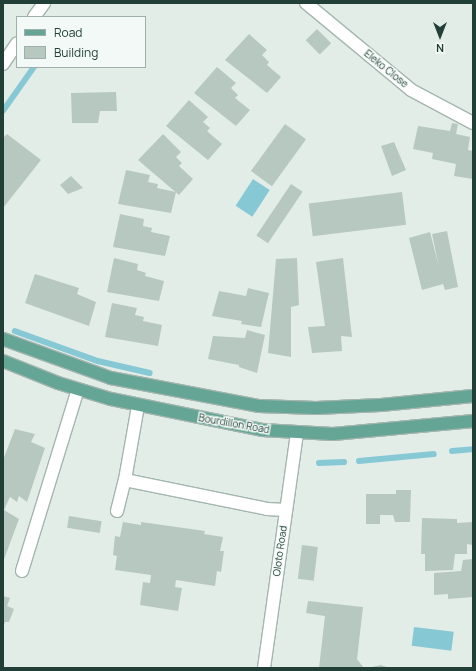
<!DOCTYPE html>
<html>
<head>
<meta charset="utf-8">
<style>
	body { margin:0 }
	#map { position:relative; width:476px; height:671px; overflow:hidden; background:#e2ede8; font-family:Manrope,sans-serif }
	div>[style] { position:absolute }
	.water>* { inset:0; background:#87c8d5; transform-origin:0 0 }
	.stream>* { height:5.5px; margin:-2.75px; padding:0 2.75px; transform-origin:2.75px; border-radius:2.75px; background:#87c8d5 }
	.building>* { inset:0; background:#b7c8c1; transform-origin:0 0 }
	.roads { filter:drop-shadow(1px 0 #a4b5af) drop-shadow(-1px 0 #a4b5af) drop-shadow(0 1px #a4b5af) drop-shadow(0 -1px #a4b5af) }
	.minor>* { height:12px; margin:-6px; padding:0 6px; transform-origin:6px; border-radius:6px; background:#fff }
	.major>* { height:12px; margin:-6px; padding:0 6px; transform-origin:6px; border-radius:6px; background:#64a595 }
	span { translate:-50% -50%; white-space:nowrap; text-align:center; line-height:1.15; -webkit-text-stroke:3px #f3f9f6; paint-order:stroke }
	.street-label { font-size:10px; color:#213f37 }
	.frame { position:absolute; inset:0; border:4px solid #213f37; pointer-events:none }
	.legend { position:absolute; left:16px; top:16px; width:130px; height:52px; box-sizing:border-box; background:#f3f9f6; border:1px solid #9fafaa; margin:0; padding:5px 7px; list-style:none; font-size:12px; color:#213f37 }
	.legend li { display:flex; align-items:center; gap:8px; height:20px }
	.legend b { width:20px; border:1px solid #9fafaa }
	.north { position:absolute; left:420px; top:16px; width:40px; height:40px; -webkit-text-stroke:3px #f3f9f6; paint-order:stroke; rotate:180deg; font-size:11px; font-weight:700; line-height:16px; text-align:center; color:#213f37 }
	.north::after { content:''; display:block; margin:auto; width:14px; height:18px; background:#213f37; clip-path:polygon(50% 0,100% 100%,50% 72%,0 100%) }
</style>
</head>
<body>
<div id="map">
	<div class="water">
		<div style="left:253px;top:179px;width:20px;height:32px;rotate:33deg"></div>
		<div style="left:414px;top:627px;width:40px;height:19px;rotate:7deg"></div>
	</div>
	<div class="stream">
		<div style="left:3px;top:111px;width:54px;rotate:-54.8deg"></div>
		<div style="left:15px;top:331px;width:88px;rotate:19.9deg"></div>
		<div style="left:98px;top:361px;width:53px;rotate:13deg"></div>
		<div style="left:452px;top:451px;width:21px;rotate:-5deg"></div>
		<div style="left:359px;top:461px;width:75px;rotate:-5.3deg"></div>
		<div style="left:319px;top:463px;width:25px;rotate:-2deg"></div>
	</div>
	<div class="building">
		<div style="left:317px;top:29px;width:20px;height:16px;rotate:45deg"></div>
		<div style="clip-path:polygon(249px 34px,267px 50px,262px 55px,269px 62px,267px 65px,281px 77px,267px 93px,225px 60px)"></div>
		<div style="clip-path:polygon(217px 67px,236px 83px,231px 88px,238px 95px,235px 98px,250px 110px,236px 126px,194px 93px)"></div>
		<div style="clip-path:polygon(116px 92px,117px 111px,100px 111px,98px 123px,72px 123px,71px 93px)"></div>
		<div style="clip-path:polygon(189px 100px,208px 117px,203px 122px,210px 128px,207px 131px,222px 144px,208px 160px,166px 126px)"></div>
		<div style="clip-path:polygon(452px 123px,458px 124px,456px 134px,470px 137px,468px 150px,473px 151px,473px 179px,454px 176px,456px 164px,432px 159px,433px 153px,413px 149px,418px 126px,450px 131px)"></div>
		<div style="left:285px;top:124px;width:26px;height:58px;rotate:36deg"></div>
		<div style="clip-path:polygon(7px 134px,41px 160px,3px 208px,3px 138px)"></div>
		<div style="clip-path:polygon(163px 134px,181px 152px,176px 157px,182px 163px,179px 166px,193px 179px,179px 195px,138px 160px)"></div>
		<div style="clip-path:polygon(394px 142px,406px 170px,392px 176px,381px 146px)"></div>
		<div style="clip-path:polygon(126px 170px,150px 175px,148px 182px,158px 184px,157px 188px,176px 192px,171px 213px,118px 204px)"></div>
		<div style="clip-path:polygon(71px 176px,83px 188px,68px 194px,60px 185px)"></div>
		<div style="left:291px;top:184px;width:14px;height:62px;rotate:34deg"></div>
		<div style="left:402px;top:192px;width:33px;height:94px;rotate:83deg"></div>
		<div style="clip-path:polygon(120px 214px,144px 219px,143px 226px,152px 228px,151px 232px,170px 236px,165px 256px,113px 247px)"></div>
		<div style="clip-path:polygon(447px 231px,458px 287px,445px 290px,443px 284px,422px 290px,409px 238px,430px 232px,439px 267px,432px 234px)"></div>
		<div style="clip-path:polygon(114px 258px,138px 264px,137px 270px,146px 273px,145px 276px,164px 281px,159px 301px,107px 292px)"></div>
		<div style="clip-path:polygon(297px 258px,299px 305px,291px 307px,291px 357px,268px 353px,276px 259px)"></div>
		<div style="clip-path:polygon(343px 258px,352px 337px,341px 336px,342px 351px,312px 353px,308px 327px,325px 326px,316px 262px)"></div>
		<div style="clip-path:polygon(35px 274px,79px 288px,77px 294px,96px 302px,89px 326px,25px 303px)"></div>
		<div style="clip-path:polygon(248px 288px,269px 293px,261px 327px,241px 324px,242px 321px,212px 316px,219px 291px,246px 296px)"></div>
		<div style="clip-path:polygon(112px 303px,137px 308px,135px 315px,144px 317px,143px 321px,162px 325px,158px 346px,105px 337px)"></div>
		<div style="clip-path:polygon(247px 330px,265px 335px,257px 373px,239px 367px,239px 365px,208px 359px,213px 336px,245px 338px)"></div>
		<div style="clip-path:polygon(15px 429px,35px 434px,31px 442px,45px 448px,27px 502px,19px 496px,17px 502px,10px 497px,4px 510px,19px 519px,3px 562px,3px 460px)"></div>
		<div style="clip-path:polygon(396px 490px,411px 490px,410px 522px,395px 522px,393px 515px,380px 515px,380px 524px,366px 524px,366px 494px,396px 494px)"></div>
		<div style="left:69px;top:516px;width:33px;height:12px;rotate:9deg"></div>
		<div style="clip-path:polygon(422px 518px,457px 519px,457px 523px,472px 522px,473px 545px,467px 544px,467px 554px,455px 554px,453px 570px,425px 571px,425px 554px,421px 554px)"></div>
		<div style="clip-path:polygon(123px 522px,141px 525px,141px 522px,205px 531px,204px 534px,223px 537px,220px 551px,224px 551px,221px 572px,217px 571px,215px 586px,176px 580px,175px 587px,182px 588px,178px 611px,140px 605px,143px 582px,150px 583px,151px 575px,115px 570px,117px 556px,113px 555px,115px 536px,120px 537px)"></div>
		<div style="left:302px;top:545px;width:16px;height:34px;rotate:7deg"></div>
		<div style="clip-path:polygon(473px 559px,473px 597px,448px 599px,448px 594px,434px 595px,434px 573px,461px 571px,463px 560px)"></div>
		<div style="clip-path:polygon(3px 596px,10px 598px,7px 606px,14px 609px,9px 622px,5px 622px,3px 626px)"></div>
		<div style="clip-path:polygon(308px 601px,363px 607px,357px 659px,364px 668px,319px 668px,325px 616px,306px 613px)"></div>
		<div style="clip-path:polygon(381px 665px,389px 668px,372px 668px,372px 667px)"></div>
	</div>
	<div class="roads">
		<div class="minor">
			<div style="left:306px;top:3px;width:136px;rotate:39.6deg"></div>
			<div style="left:411px;top:90px;width:70px;rotate:28deg"></div>
			<div style="left:34px;top:17px;width:17px;rotate:-54deg"></div>
			<div style="left:3px;top:64px;width:25px;rotate:-56deg"></div>
			<div style="left:138px;top:406px;width:75px;rotate:100deg"></div>
			<div style="left:125px;top:480px;width:145px;rotate:11.5deg"></div>
			<div style="left:267px;top:509px;width:19px;rotate:3deg"></div>
			<div style="left:117px;top:511px;width:32px;rotate:-76deg"></div>
			<div style="left:22px;top:571px;width:190px;rotate:-72.9deg"></div>
			<div style="left:264px;top:668px;width:237px;rotate:-82deg"></div>
		</div>
		<div class="major">
			<div style="left:3px;top:339px;width:115px;rotate:19.9deg"></div>
			<div style="left:111px;top:378px;width:151px;rotate:10.7deg"></div>
			<div style="left:259px;top:406px;width:57px;rotate:2deg"></div>
			<div style="left:316px;top:408px;width:65px;rotate:-2.6deg"></div>
			<div style="left:381px;top:405px;width:92px;rotate:-5.6deg"></div>
			<div style="left:3px;top:361px;width:59px;rotate:21.8deg"></div>
			<div style="left:58px;top:383px;width:55px;rotate:16.8deg"></div>
			<div style="left:111px;top:399px;width:154px;rotate:11.6deg"></div>
			<div style="left:262px;top:430px;width:71px;rotate:3.2deg"></div>
			<div style="left:333px;top:434px;width:141px;rotate:-5.3deg"></div>
		</div>
	</div>
	<div class="street-label">
		<span style="left:386px;top:69px;rotate:39deg">Eleko Close</span>
		<span style="left:234px;top:424px;rotate:10deg">Bourdillon Road</span>
		<span style="left:280px;top:551px;rotate:-82deg">Oloto Road</span>
	</div>
	<div class="frame"></div>
	<ul class="legend">
	<li><b style="height:5px;background:#64a595"></b>Road</li>
	<li><b style="height:11px;background:#b7c8c1"></b>Building</li>
	</ul>
	<div class="north">N</div>
</div>
</body>
</html>
